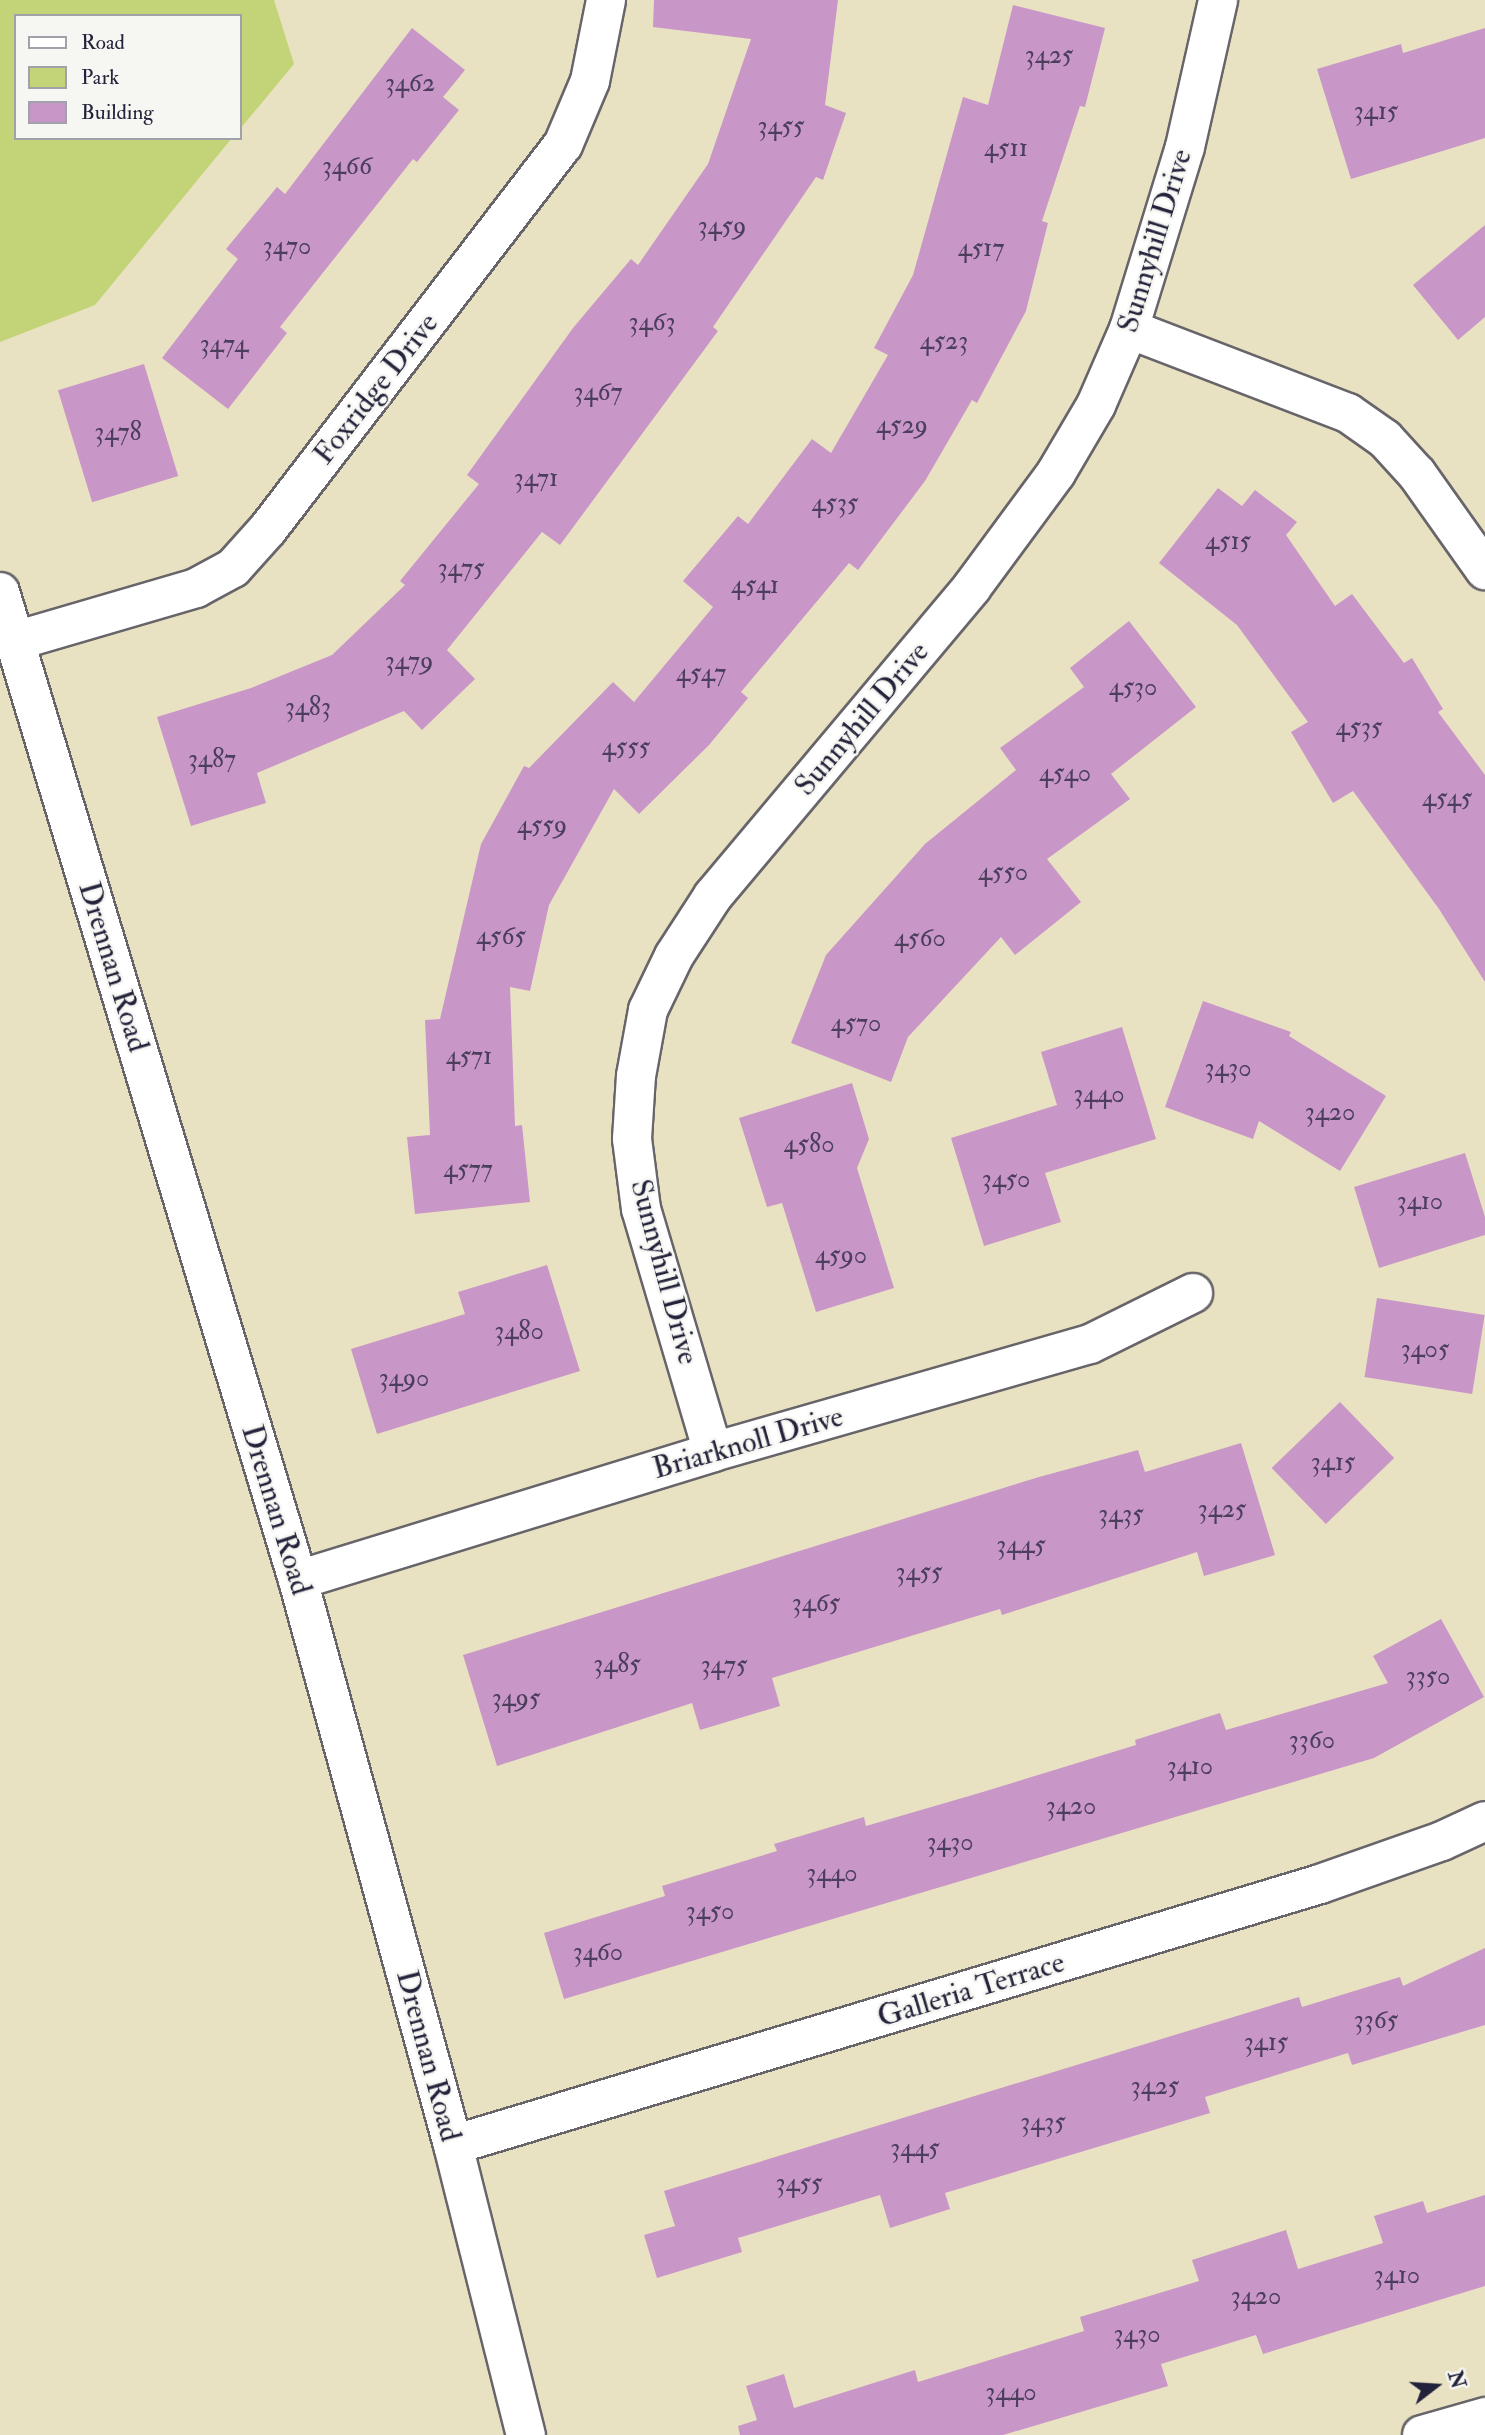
<!DOCTYPE html>
<html>
<head>
<meta charset="utf-8">
<style>
	body { margin:0 }
	#map { position:relative; width:1485px; height:2435px; overflow:hidden; background:#e9e2c2; font-family:"IM FELL Double Pica",serif }
	div>[style] { position:absolute }
	.green>* { inset:0; background:#c2d477 }
	.building>* { inset:0; background:#c996c8; transform-origin:0 0 }
	.roads { filter:drop-shadow(2px 0 #68656a) drop-shadow(-2px 0 #68656a) drop-shadow(0 2px #68656a) drop-shadow(0 -2px #68656a) }
	.minor>* { height:38px; margin:-19px; padding:0 19px; transform-origin:19px; border-radius:19px; background:#fff }
	.tertiary>* { height:38px; margin:-19px; padding:0 19px; transform-origin:19px; border-radius:19px; background:#fff }
	span { translate:-50% -50%; white-space:nowrap; text-align:center; line-height:1.15; -webkit-text-stroke:5px #f6f6f2; paint-order:stroke }
	.number-label { font-size:26px; color:#4c3f5e }
	.number-label span { -webkit-text-stroke-width:0 }
	.street-label { font-size:30px; color:#22223b }
	.legend { position:absolute; left:14px; top:14px; width:228px; height:126px; box-sizing:border-box; background:#f6f6f2; border:2px solid #a1a1a9; margin:0; padding:9px 12px; list-style:none; font-size:21px; color:#22223b }
	.legend li { display:flex; align-items:center; gap:14px; height:35px }
	.legend b { width:35px; border:2px solid #a1a1a9 }
	.north { position:absolute; left:1401px; top:2351px; width:70px; height:70px; -webkit-text-stroke:5px #f6f6f2; paint-order:stroke; rotate:73deg; font-size:19px; font-weight:700; line-height:28px; text-align:center; color:#22223b }
	.north::after { content:''; display:block; margin:auto; width:24px; height:32px; background:#22223b; clip-path:polygon(50% 0,100% 100%,50% 72%,0 100%) }
</style>
</head>
<body>
<div id="map">
	<div class="green">
		<div style="clip-path:polygon(0 0,274px 0,294px 64px,240px 129px,240px 16px,16px 16px,16px 138px,232px 138px,95px 305px,0 342px)"></div>
	</div>
	<div class="building">
		<div style="clip-path:polygon(654px 0,838px 0,825px 105px,846px 113px,823px 180px,816px 177px,713px 327px,718px 331px,560px 545px,542px 532px,447px 650px,475px 679px,422px 730px,404px 711px,257px 773px,266px 803px,191px 826px,157px 717px,251px 688px,332px 655px,405px 585px,400px 581px,479px 484px,467px 475px,573px 328px,631px 259px,638px 265px,708px 164px,751px 39px,653px 27px)"></div>
		<div style="clip-path:polygon(1013px 5px,1105px 28px,1085px 107px,1080px 106px,1042px 221px,1048px 223px,1026px 311px,977px 403px,972px 400px,925px 481px,858px 570px,849px 563px,741px 692px,748px 698px,709px 745px,639px 814px,614px 789px,549px 905px,530px 991px,510px 987px,515px 1126px,522px 1125px,530px 1202px,415px 1214px,407px 1137px,430px 1135px,425px 1020px,440px 1019px,481px 844px,524px 766px,529px 768px,613px 682px,634px 702px,713px 607px,683px 581px,738px 516px,748px 524px,812px 439px,831px 453px,888px 355px,874px 348px,913px 275px,963px 97px,988px 105px)"></div>
		<div style="clip-path:polygon(412px 28px,465px 70px,443px 97px,459px 110px,417px 162px,413px 159px,280px 327px,287px 333px,228px 409px,162px 358px,238px 259px,226px 249px,277px 187px,285px 194px)"></div>
		<div style="clip-path:polygon(1485px 28px,1485px 138px,1351px 179px,1317px 69px,1401px 44px,1403px 53px)"></div>
		<div style="clip-path:polygon(1485px 225px,1485px 317px,1458px 340px,1413px 285px)"></div>
		<div style="left:144px;top:364px;width:117px;height:90px;rotate:73deg"></div>
		<div style="clip-path:polygon(1218px 488px,1242px 506px,1255px 490px,1297px 522px,1286px 535px,1335px 606px,1352px 594px,1404px 663px,1412px 658px,1443px 709px,1438px 712px,1485px 775px,1485px 982px,1439px 909px,1353px 791px,1333px 803px,1291px 732px,1308px 722px,1237px 625px,1159px 563px)"></div>
		<div style="clip-path:polygon(1129px 621px,1196px 707px,1111px 774px,1130px 799px,1047px 859px,1081px 902px,1015px 955px,1001px 937px,908px 1037px,891px 1082px,791px 1043px,826px 955px,925px 844px,1016px 770px,1000px 748px,1084px 687px,1070px 668px)"></div>
		<div style="clip-path:polygon(1203px 1001px,1291px 1032px,1289px 1036px,1386px 1096px,1340px 1171px,1259px 1121px,1253px 1139px,1165px 1107px)"></div>
		<div style="clip-path:polygon(1122px 1027px,1156px 1139px,1045px 1173px,1061px 1222px,984px 1246px,951px 1138px,1057px 1105px,1041px 1052px)"></div>
		<div style="clip-path:polygon(852px 1083px,869px 1139px,857px 1168px,894px 1288px,816px 1312px,782px 1203px,767px 1207px,739px 1118px)"></div>
		<div style="clip-path:polygon(1465px 1153px,1485px 1217px,1485px 1235px,1379px 1268px,1354px 1187px)"></div>
		<div style="clip-path:polygon(547px 1265px,580px 1371px,377px 1434px,351px 1349px,465px 1314px,458px 1292px)"></div>
		<div style="left:1377px;top:1298px;width:109px;height:80px;rotate:9deg"></div>
		<div style="left:1340px;top:1402px;width:78px;height:95px;rotate:46deg"></div>
		<div style="clip-path:polygon(1241px 1443px,1275px 1555px,1204px 1576px,1197px 1552px,1002px 1615px,1000px 1609px,772px 1678px,780px 1706px,700px 1730px,692px 1703px,497px 1766px,463px 1655px,1039px 1477px,1138px 1450px,1145px 1472px)"></div>
		<div style="clip-path:polygon(1441px 1619px,1484px 1697px,1374px 1758px,564px 1999px,544px 1933px,665px 1896px,662px 1886px,777px 1851px,774px 1844px,864px 1817px,866px 1826px,976px 1794px,1136px 1745px,1135px 1740px,1220px 1713px,1226px 1730px,1388px 1683px,1373px 1656px)"></div>
		<div style="clip-path:polygon(1485px 1948px,1485px 2025px,1352px 2065px,1348px 2053px,1205px 2097px,1210px 2113px,945px 2193px,950px 2209px,890px 2228px,880px 2195px,738px 2238px,742px 2252px,657px 2278px,644px 2235px,675px 2226px,664px 2191px,1299px 1997px,1302px 2007px,1400px 1977px,1403px 1986px)"></div>
		<div style="clip-path:polygon(1485px 2195px,1485px 2286px,1263px 2354px,1256px 2335px,1161px 2364px,1168px 2386px,1003px 2435px,740px 2435px,738px 2426px,757px 2420px,746px 2386px,784px 2374px,794px 2408px,915px 2370px,918px 2382px,1084px 2331px,1080px 2317px,1199px 2281px,1192px 2260px,1286px 2230px,1298px 2269px,1383px 2243px,1374px 2216px,1423px 2201px,1427px 2213px)"></div>
	</div>
	<div class="roads">
		<div class="minor">
			<div style="left:1129px;top:329px;width:235px;rotate:21deg"></div>
			<div style="left:1348px;top:413px;width:45px;rotate:35.1deg"></div>
			<div style="left:1385px;top:439px;width:47px;rotate:47.6deg"></div>
			<div style="left:1417px;top:474px;width:118px;rotate:54.7deg"></div>
			<div style="left:15px;top:641px;width:189px;rotate:-16.3deg"></div>
			<div style="left:196px;top:588px;width:42px;rotate:-28.4deg"></div>
			<div style="left:233px;top:568px;width:52px;rotate:-48.1deg"></div>
			<div style="left:268px;top:529px;width:484px;rotate:-52.5deg"></div>
			<div style="left:563px;top:145px;width:69px;rotate:-67.1deg"></div>
			<div style="left:590px;top:81px;width:83px;rotate:-78.8deg"></div>
			<div style="left:713px;top:1452px;width:253px;rotate:-106.5deg"></div>
			<div style="left:641px;top:1209px;width:71px;rotate:-97.3deg"></div>
			<div style="left:632px;top:1139px;width:63px;rotate:-86.4deg"></div>
			<div style="left:636px;top:1076px;width:67px;rotate:-79.7deg"></div>
			<div style="left:648px;top:1010px;width:60px;rotate:-64.3deg"></div>
			<div style="left:674px;top:956px;width:72px;rotate:-57deg"></div>
			<div style="left:713px;top:896px;width:403px;rotate:-50deg"></div>
			<div style="left:972px;top:587px;width:142px;rotate:-53.6deg"></div>
			<div style="left:1056px;top:473px;width:79px;rotate:-59.5deg"></div>
			<div style="left:1096px;top:405px;width:83px;rotate:-66.5deg"></div>
			<div style="left:1129px;top:329px;width:190px;rotate:-72.9deg"></div>
			<div style="left:1185px;top:147px;width:151px;rotate:-77.3deg"></div>
			<div style="left:298px;top:1580px;width:434px;rotate:-17.1deg"></div>
			<div style="left:713px;top:1452px;width:392px;rotate:-16deg"></div>
			<div style="left:1090px;top:1344px;width:115px;rotate:-26.3deg"></div>
			<div style="left:453px;top:2145px;width:905px;rotate:-16.75deg"></div>
			<div style="left:1320px;top:1884px;width:129px;rotate:-19.4deg"></div>
			<div style="left:1442px;top:1841px;width:47px;rotate:-24.9deg"></div>
			<div style="left:1422px;top:2435px;width:66px;rotate:-15.9deg"></div>
		</div>
		<div class="tertiary">
			<div style="left:0;top:592px;width:1032px;rotate:73.22deg"></div>
			<div style="left:298px;top:1580px;width:586px;rotate:74.66deg"></div>
			<div style="left:453px;top:2145px;width:299px;rotate:75.9deg"></div>
		</div>
	</div>
	<div class="number-label">
		<span style="left:1049px;top:56px">3425</span>
		<span style="left:410px;top:84px">3462</span>
		<span style="left:1376px;top:112px">3415</span>
		<span style="left:781px;top:127px">3455</span>
		<span style="left:1006px;top:149px">4511</span>
		<span style="left:347px;top:167px">3466</span>
		<span style="left:722px;top:227px">3459</span>
		<span style="left:287px;top:247px">3470</span>
		<span style="left:981px;top:249px">4517</span>
		<span style="left:652px;top:323px">3463</span>
		<span style="left:944px;top:342px">4523</span>
		<span style="left:224px;top:345px">3474</span>
		<span style="left:598px;top:393px">3467</span>
		<span style="left:902px;top:426px">4529</span>
		<span style="left:118px;top:433px">3478</span>
		<span style="left:536px;top:479px">3471</span>
		<span style="left:835px;top:504px">4535</span>
		<span style="left:1228px;top:542px">4515</span>
		<span style="left:461px;top:569px">3475</span>
		<span style="left:755px;top:586px">4541</span>
		<span style="left:409px;top:662px">3479</span>
		<span style="left:701px;top:674px">4547</span>
		<span style="left:1133px;top:688px">4530</span>
		<span style="left:308px;top:708px">3483</span>
		<span style="left:1359px;top:728px">4535</span>
		<span style="left:626px;top:748px">4555</span>
		<span style="left:212px;top:760px">3487</span>
		<span style="left:1065px;top:774px">4540</span>
		<span style="left:1447px;top:799px">4545</span>
		<span style="left:542px;top:826px">4559</span>
		<span style="left:1003px;top:873px">4550</span>
		<span style="left:501px;top:937px">4565</span>
		<span style="left:920px;top:939px">4560</span>
		<span style="left:856px;top:1024px">4570</span>
		<span style="left:469px;top:1057px">4571</span>
		<span style="left:1228px;top:1069px">3430</span>
		<span style="left:1099px;top:1095px">3440</span>
		<span style="left:1330px;top:1113px">3420</span>
		<span style="left:809px;top:1145px">4580</span>
		<span style="left:468px;top:1170px">4577</span>
		<span style="left:1006px;top:1180px">3450</span>
		<span style="left:1420px;top:1202px">3410</span>
		<span style="left:841px;top:1256px">4590</span>
		<span style="left:519px;top:1332px">3480</span>
		<span style="left:1425px;top:1350px">3405</span>
		<span style="left:404px;top:1379px">3490</span>
		<span style="left:1333px;top:1463px">3415</span>
		<span style="left:1222px;top:1510px">3425</span>
		<span style="left:1121px;top:1515px">3435</span>
		<span style="left:1021px;top:1546px">3445</span>
		<span style="left:919px;top:1573px">3455</span>
		<span style="left:816px;top:1604px">3465</span>
		<span style="left:617px;top:1665px">3485</span>
		<span style="left:724px;top:1666px">3475</span>
		<span style="left:1428px;top:1677px">3350</span>
		<span style="left:516px;top:1699px">3495</span>
		<span style="left:1312px;top:1741px">3360</span>
		<span style="left:1190px;top:1767px">3410</span>
		<span style="left:1071px;top:1807px">3420</span>
		<span style="left:950px;top:1843px">3430</span>
		<span style="left:832px;top:1874px">3440</span>
		<span style="left:710px;top:1912px">3450</span>
		<span style="left:598px;top:1953px">3460</span>
		<span style="left:1376px;top:2021px">3365</span>
		<span style="left:1266px;top:2043px">3415</span>
		<span style="left:1155px;top:2087px">3425</span>
		<span style="left:1043px;top:2123px">3435</span>
		<span style="left:915px;top:2149px">3445</span>
		<span style="left:799px;top:2184px">3455</span>
		<span style="left:1397px;top:2276px">3410</span>
		<span style="left:1256px;top:2297px">3420</span>
		<span style="left:1137px;top:2335px">3430</span>
		<span style="left:1011px;top:2393px">3440</span>
	</div>
	<div class="street-label">
		<span style="left:1155px;top:241px;rotate:-73deg">Sunnyhill Drive</span>
		<span style="left:376px;top:389px;rotate:-52deg">Foxridge Drive</span>
		<span style="left:862px;top:719px;rotate:-50deg">Sunnyhill Drive</span>
		<span style="left:113px;top:967px;rotate:73deg">Drennan Road</span>
		<span style="left:664px;top:1272px;rotate:75deg">Sunnyhill Drive</span>
		<span style="left:748px;top:1443px;rotate:-16deg">Briarknoll Drive</span>
		<span style="left:276px;top:1510px;rotate:73deg">Drennan Road</span>
		<span style="left:971px;top:1990px;rotate:-17deg">Galleria Terrace</span>
		<span style="left:428px;top:2056px;rotate:75deg">Drennan Road</span>
	</div>
	<ul class="legend">
	<li><b style="height:9px;background:#fff"></b>Road</li>
	<li><b style="height:19px;background:#c2d477"></b>Park</li>
	<li><b style="height:19px;background:#c996c8"></b>Building</li>
	</ul>
	<div class="north">N</div>
</div>
</body>
</html>
